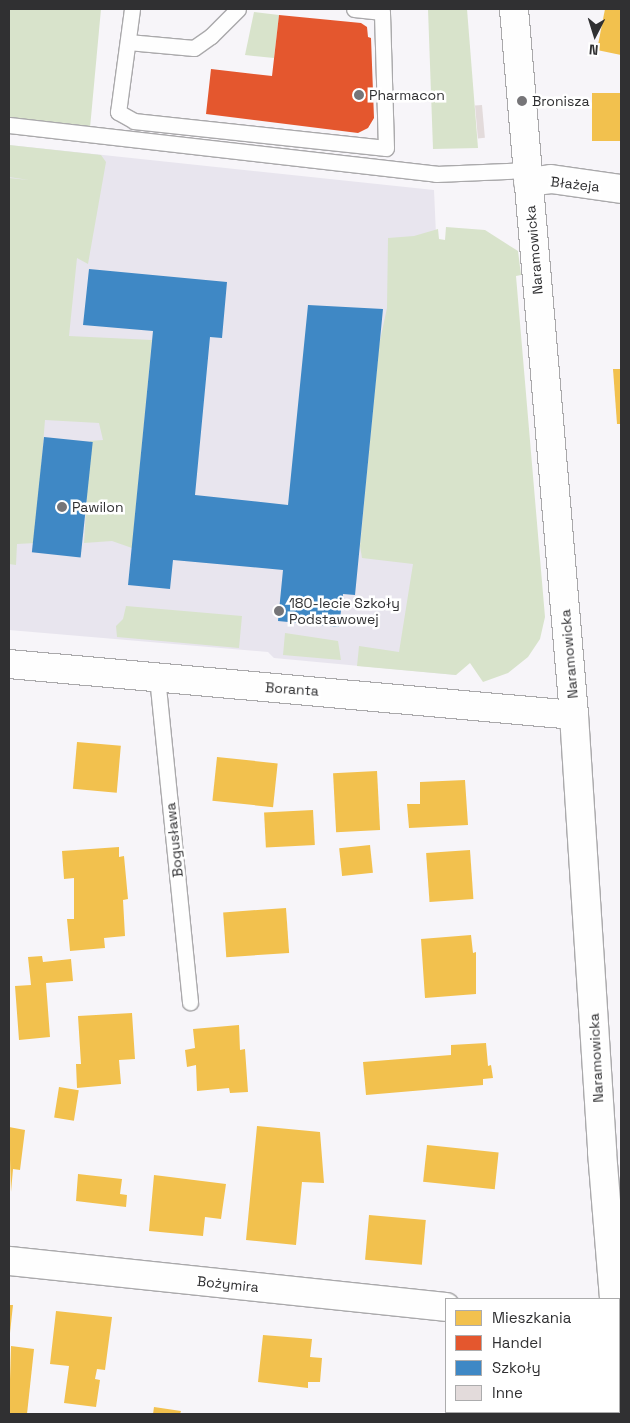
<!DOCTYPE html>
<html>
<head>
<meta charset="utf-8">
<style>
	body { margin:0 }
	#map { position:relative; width:630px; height:1423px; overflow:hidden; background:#f7f5f9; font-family:"Space Grotesk",sans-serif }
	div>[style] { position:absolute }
	.built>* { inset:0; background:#e8e5ee }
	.green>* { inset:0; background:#d8e3cb }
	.homes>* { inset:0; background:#f2c14e; transform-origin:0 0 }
	.shops>* { inset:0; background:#e4572e }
	.schools>* { inset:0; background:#3f88c5; transform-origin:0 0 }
	.building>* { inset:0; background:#e3dbdb; transform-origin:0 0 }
	.roads { filter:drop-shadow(1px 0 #aaa9ab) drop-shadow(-1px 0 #aaa9ab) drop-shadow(0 1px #aaa9ab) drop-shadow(0 -1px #aaa9ab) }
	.lane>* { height:15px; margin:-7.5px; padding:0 7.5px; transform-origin:7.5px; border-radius:7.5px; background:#fefefe }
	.street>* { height:28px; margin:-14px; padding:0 14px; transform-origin:14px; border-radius:14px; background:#fefefe }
	.secondary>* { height:28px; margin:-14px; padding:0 14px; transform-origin:14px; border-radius:14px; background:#fefefe }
	.dots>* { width:14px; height:14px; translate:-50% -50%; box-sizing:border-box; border:2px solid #fff; border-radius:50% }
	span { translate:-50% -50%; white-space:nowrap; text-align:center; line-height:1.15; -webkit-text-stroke:5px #fff; paint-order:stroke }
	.poi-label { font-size:14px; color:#303032 }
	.left { translate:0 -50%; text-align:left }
	.street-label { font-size:14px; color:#303032 }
	.frame { position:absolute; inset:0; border:10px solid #303032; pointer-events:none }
	.legend { position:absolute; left:445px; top:1298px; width:175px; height:115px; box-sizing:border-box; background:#fff; border:1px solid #acacad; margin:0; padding:6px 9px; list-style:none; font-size:15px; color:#303032 }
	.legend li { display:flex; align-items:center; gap:10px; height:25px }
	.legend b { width:25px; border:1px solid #acacad }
	.north { position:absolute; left:570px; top:10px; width:50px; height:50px; -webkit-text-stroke:4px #fff; paint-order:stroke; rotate:185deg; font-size:14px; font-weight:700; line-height:20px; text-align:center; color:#303032 }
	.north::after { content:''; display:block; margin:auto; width:18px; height:22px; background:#303032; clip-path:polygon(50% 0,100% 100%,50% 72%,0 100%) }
</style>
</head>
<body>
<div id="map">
	<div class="built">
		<div style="clip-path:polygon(9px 145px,434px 190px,456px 675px,274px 658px,268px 652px,9px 630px)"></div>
	</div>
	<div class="green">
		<div style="clip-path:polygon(9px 9px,101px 9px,90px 128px,9px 119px)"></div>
		<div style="clip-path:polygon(428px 9px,467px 9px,478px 148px,433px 149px)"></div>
		<div style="clip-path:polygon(254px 12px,279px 15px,274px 58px,245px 55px)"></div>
		<div style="clip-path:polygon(9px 145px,101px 155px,106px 162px,88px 264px,77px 258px,69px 336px,152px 340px,132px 548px,112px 541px,84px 543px,90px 441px,103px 440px,99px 423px,45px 420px,35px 543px,17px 544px,16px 565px,9px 564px,9px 178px,29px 180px,9px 177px)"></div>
		<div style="clip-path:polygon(446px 227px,485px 230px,518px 251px,521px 275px,516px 276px,545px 617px,540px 639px,528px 657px,508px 673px,483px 682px,470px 663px,456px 675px,357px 666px,359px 646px,399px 652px,413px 564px,362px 558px,360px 546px,379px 345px,387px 308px,388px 238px,414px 236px,438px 229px,439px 239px,445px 240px)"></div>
		<div style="clip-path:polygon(126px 606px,242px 616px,239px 648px,117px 637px,116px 626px,123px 619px)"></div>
		<div style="clip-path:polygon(285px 633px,338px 641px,341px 660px,283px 655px)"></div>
	</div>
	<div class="homes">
		<div style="clip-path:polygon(605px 9px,621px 9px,621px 55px,597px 50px)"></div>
		<div style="left:621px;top:93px;width:48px;height:29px;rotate:90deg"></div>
		<div style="clip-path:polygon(613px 369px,621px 369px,621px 424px,617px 424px)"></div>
		<div style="left:77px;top:742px;width:44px;height:47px;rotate:5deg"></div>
		<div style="left:217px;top:757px;width:61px;height:44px;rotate:6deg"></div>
		<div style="left:377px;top:771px;width:59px;height:44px;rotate:87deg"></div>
		<div style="clip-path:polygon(465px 780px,468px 825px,409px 828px,407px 804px,420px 804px,420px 782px)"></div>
		<div style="left:313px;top:810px;width:35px;height:49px;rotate:87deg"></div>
		<div style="left:370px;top:845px;width:28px;height:31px;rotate:84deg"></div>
		<div style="clip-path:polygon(119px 847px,119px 857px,124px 856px,128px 899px,123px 900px,125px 936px,104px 938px,105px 948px,70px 951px,67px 919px,74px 919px,74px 878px,64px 879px,62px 851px)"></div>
		<div style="left:470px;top:850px;width:49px;height:44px;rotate:86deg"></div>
		<div style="left:286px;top:908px;width:45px;height:63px;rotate:86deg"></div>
		<div style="clip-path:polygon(471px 935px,473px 953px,476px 952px,476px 994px,425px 998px,421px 939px)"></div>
		<div style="clip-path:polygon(42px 956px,43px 962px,71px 959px,73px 981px,46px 983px,50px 1037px,19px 1040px,15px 986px,31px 985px,28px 957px)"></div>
		<div style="clip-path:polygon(132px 1013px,135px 1059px,119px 1060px,121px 1084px,77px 1088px,76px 1064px,81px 1064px,78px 1016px)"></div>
		<div style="clip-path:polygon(239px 1025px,240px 1050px,245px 1049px,248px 1092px,230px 1093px,229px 1088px,197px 1091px,196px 1065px,187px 1067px,185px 1050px,195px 1048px,193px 1029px)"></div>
		<div style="clip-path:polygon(486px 1043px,488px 1066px,491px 1065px,493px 1078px,483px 1079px,483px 1085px,366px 1095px,363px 1062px,451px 1055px,451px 1045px)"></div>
		<div style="left:59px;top:1087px;width:20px;height:31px;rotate:9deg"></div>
		<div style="clip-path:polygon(257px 1126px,320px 1132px,324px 1183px,302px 1182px,296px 1245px,246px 1240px)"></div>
		<div style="clip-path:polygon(9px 1127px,25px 1130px,20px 1170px,13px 1169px,11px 1192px)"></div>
		<div style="left:427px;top:1145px;width:72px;height:37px;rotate:6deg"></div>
		<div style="clip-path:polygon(78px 1174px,122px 1179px,120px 1194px,127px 1195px,126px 1207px,76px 1201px)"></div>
		<div style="clip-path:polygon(154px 1175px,226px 1184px,221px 1219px,205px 1217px,203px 1236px,149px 1231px)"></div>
		<div style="left:369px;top:1215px;width:57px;height:45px;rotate:5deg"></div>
		<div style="clip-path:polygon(9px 1305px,13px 1305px,10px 1333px,9px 1332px)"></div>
		<div style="clip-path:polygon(56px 1311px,112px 1317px,105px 1370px,97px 1369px,95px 1379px,100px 1380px,96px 1407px,64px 1403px,69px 1366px,50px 1364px)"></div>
		<div style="clip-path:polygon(263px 1335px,312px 1339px,310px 1357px,322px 1358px,320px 1382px,308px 1382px,308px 1388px,258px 1382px)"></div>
		<div style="clip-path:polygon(11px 1346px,34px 1349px,27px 1414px,9px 1414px)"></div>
		<div style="clip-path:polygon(154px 1407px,181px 1411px,180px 1414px,153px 1414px)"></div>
	</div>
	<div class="shops">
		<div style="clip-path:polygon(279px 15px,361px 23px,367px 27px,368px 37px,371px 38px,374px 118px,368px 128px,358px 133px,206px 114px,211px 69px,272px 76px)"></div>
	</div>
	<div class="schools">
		<div style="clip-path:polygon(89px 269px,227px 282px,222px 338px,210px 337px,195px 495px,288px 505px,308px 305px,383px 309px,355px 595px,343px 594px,339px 627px,278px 621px,283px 570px,173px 560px,170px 589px,128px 585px,153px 331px,83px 325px)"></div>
		<div style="left:44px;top:437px;width:49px;height:116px;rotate:6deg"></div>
	</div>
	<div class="building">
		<div style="left:482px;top:105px;width:33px;height:7px;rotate:85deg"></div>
	</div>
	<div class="roads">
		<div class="lane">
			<div style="left:132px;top:9px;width:104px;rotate:97.7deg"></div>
			<div style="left:118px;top:112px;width:18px;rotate:29deg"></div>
			<div style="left:134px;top:121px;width:253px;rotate:6.1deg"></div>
			<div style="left:386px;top:148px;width:136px;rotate:-91.7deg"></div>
			<div style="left:382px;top:12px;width:28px;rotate:-174deg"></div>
			<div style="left:128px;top:42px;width:66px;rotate:5.2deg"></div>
			<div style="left:194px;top:48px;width:21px;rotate:-35deg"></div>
			<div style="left:211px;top:36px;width:38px;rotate:-45deg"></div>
			<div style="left:9px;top:125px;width:430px;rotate:6.5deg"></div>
			<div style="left:436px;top:174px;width:91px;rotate:-2.5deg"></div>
			<div style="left:157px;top:677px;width:327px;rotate:84.2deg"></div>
		</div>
		<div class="street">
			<div style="left:528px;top:182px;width:23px;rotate:-7deg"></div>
			<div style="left:551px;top:179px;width:71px;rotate:8.1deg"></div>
			<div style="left:9px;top:664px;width:567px;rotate:5.16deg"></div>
			<div style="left:9px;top:1261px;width:439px;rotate:6deg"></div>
		</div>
		<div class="secondary">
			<div style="left:514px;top:9px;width:709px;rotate:85.14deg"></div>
			<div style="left:574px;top:715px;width:438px;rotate:86.3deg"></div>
			<div style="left:602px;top:1152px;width:147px;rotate:85.3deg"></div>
			<div style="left:619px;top:1352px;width:30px;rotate:86deg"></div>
		</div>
	</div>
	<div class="dots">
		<div style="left:359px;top:95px;background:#767578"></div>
		<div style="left:522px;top:101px;background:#767578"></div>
		<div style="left:62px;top:507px;background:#767578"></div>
		<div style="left:279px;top:611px;background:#767578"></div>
	</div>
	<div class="poi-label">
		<span class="left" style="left:369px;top:95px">Pharmacon</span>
		<span class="left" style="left:532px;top:101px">Bronisza</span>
		<span class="left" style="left:72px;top:507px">Pawilon</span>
		<span class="left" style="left:289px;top:611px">180-lecie Szkoły<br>Podstawowej</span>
	</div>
	<div class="street-label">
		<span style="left:575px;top:184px;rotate:6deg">Błażeja</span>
		<span style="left:534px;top:250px;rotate:-95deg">Naramowicka</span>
		<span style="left:569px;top:654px;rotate:-95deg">Naramowicka</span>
		<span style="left:292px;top:689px;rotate:4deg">Boranta</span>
		<span style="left:174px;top:840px;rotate:-96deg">Bogusława</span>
		<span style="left:596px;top:1058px;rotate:-93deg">Naramowicka</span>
		<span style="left:228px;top:1284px;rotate:6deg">Bożymira</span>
	</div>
	<div class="frame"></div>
	<ul class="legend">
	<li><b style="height:14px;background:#f2c14e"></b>Mieszkania</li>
	<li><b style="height:14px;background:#e4572e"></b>Handel</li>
	<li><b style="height:14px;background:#3f88c5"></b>Szkoły</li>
	<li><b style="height:14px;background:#e3dbdb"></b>Inne</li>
	</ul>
	<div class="north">N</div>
</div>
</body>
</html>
